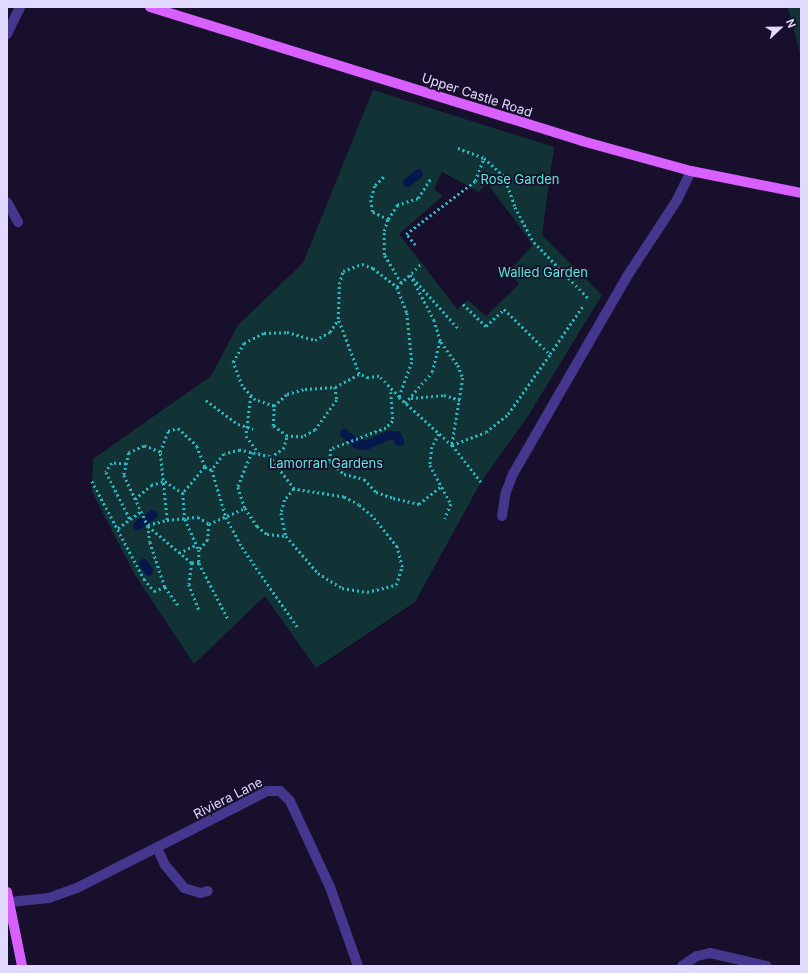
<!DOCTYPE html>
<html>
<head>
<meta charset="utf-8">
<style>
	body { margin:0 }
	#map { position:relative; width:808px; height:973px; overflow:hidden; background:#170f2b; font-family:Inter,sans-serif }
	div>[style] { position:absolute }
	.green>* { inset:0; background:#113336 }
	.stream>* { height:9px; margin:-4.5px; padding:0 4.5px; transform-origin:4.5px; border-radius:4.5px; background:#06174d }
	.path>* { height:2.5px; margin-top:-1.25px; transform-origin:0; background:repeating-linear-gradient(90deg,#26bbc6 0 2px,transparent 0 5px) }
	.lane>* { height:10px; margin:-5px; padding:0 5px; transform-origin:5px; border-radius:5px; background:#45368e }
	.street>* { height:10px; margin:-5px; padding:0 5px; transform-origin:5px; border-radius:5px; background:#45368e }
	.primary>* { height:10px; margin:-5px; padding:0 5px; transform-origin:5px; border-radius:5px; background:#d860ff }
	.path-bridge>* { height:2.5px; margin-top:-1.25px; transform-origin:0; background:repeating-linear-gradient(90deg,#26bbc6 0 2px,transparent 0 5px) }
	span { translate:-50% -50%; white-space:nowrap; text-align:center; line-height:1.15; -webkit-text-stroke:3.5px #170f2b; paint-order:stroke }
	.street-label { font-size:13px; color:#e2d9ff }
	.park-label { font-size:13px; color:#5aead8 }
	.frame { position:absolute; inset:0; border:8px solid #e2d9ff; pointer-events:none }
	.north { position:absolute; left:760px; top:8px; width:40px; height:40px; -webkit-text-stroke:3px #170f2b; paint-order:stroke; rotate:68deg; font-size:11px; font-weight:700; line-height:16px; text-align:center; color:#e2d9ff }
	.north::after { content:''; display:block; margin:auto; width:14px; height:18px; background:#e2d9ff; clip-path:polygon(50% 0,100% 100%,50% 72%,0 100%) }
</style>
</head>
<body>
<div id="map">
	<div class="green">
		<div style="clip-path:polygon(788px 7px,801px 7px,801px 57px)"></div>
		<div style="clip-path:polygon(evenodd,373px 90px,554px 147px,542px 235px,602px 295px,528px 416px,481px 482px,415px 602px,316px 668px,265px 596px,194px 664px,135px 575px,92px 492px,93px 459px,211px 376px,238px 325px,303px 263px,373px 90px,442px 172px,479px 192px,487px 183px,533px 245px,509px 271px,519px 284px,486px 316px,468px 300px,457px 309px,399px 234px,443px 196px,434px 189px,442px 172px)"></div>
	</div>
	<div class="stream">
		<div style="left:407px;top:182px;width:14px;rotate:-39deg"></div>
		<div style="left:344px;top:433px;width:16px;rotate:40deg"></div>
		<div style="left:356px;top:443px;width:9px;rotate:13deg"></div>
		<div style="left:365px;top:445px;width:25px;rotate:-23deg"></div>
		<div style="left:388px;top:435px;width:8px"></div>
		<div style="left:396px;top:435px;width:7px;rotate:63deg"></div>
		<div style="left:137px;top:525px;width:19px;rotate:-36deg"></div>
		<div style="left:143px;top:563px;width:9px;rotate:54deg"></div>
	</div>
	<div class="path">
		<div style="left:458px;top:148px;width:28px;rotate:21deg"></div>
		<div style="left:484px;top:158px;width:27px;rotate:42deg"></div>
		<div style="left:504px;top:176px;width:33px;rotate:70deg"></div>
		<div style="left:515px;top:207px;width:40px;rotate:62deg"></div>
		<div style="left:534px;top:242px;width:78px;rotate:46deg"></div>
		<div style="left:384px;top:177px;width:13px;rotate:135deg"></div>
		<div style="left:375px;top:186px;width:15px;rotate:106deg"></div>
		<div style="left:371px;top:200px;width:12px;rotate:81deg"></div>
		<div style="left:373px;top:212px;width:17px;rotate:25deg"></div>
		<div style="left:415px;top:245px;width:14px;rotate:-129deg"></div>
		<div style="left:406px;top:234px;width:87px;rotate:-37.5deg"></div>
		<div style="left:475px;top:181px;width:25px;rotate:-69deg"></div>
		<div style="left:362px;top:264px;width:12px;rotate:20deg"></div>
		<div style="left:373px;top:268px;width:31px;rotate:38deg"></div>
		<div style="left:397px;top:287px;width:28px;rotate:69deg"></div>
		<div style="left:407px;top:313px;width:49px;rotate:84.2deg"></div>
		<div style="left:412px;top:362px;width:37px;rotate:110deg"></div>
		<div style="left:399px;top:397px;width:29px;rotate:-134deg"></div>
		<div style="left:379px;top:376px;width:11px;rotate:170deg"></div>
		<div style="left:368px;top:378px;width:10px;rotate:-156deg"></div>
		<div style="left:359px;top:374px;width:59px;rotate:-110.9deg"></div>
		<div style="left:338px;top:319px;width:35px;rotate:-88deg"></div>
		<div style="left:339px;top:284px;width:14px;rotate:-73deg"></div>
		<div style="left:343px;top:271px;width:20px;rotate:-20deg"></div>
		<div style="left:413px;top:278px;width:67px;rotate:48deg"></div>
		<div style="left:401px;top:283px;width:33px;rotate:-121deg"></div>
		<div style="left:384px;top:255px;width:24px;rotate:-90deg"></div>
		<div style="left:384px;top:231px;width:13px;rotate:-72deg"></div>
		<div style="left:388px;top:219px;width:17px;rotate:-57deg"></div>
		<div style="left:397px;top:205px;width:22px;rotate:-18deg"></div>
		<div style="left:418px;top:198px;width:24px;rotate:-57deg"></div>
		<div style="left:397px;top:287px;width:33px;rotate:-44deg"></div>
		<div style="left:463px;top:304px;width:32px;rotate:44deg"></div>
		<div style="left:486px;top:326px;width:25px;rotate:-43deg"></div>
		<div style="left:504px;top:309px;width:64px;rotate:44.4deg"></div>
		<div style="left:550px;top:354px;width:60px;rotate:-55.8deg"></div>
		<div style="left:441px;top:342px;width:29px;rotate:54deg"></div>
		<div style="left:458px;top:365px;width:14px;rotate:69deg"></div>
		<div style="left:463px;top:378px;width:68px;rotate:99.3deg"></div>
		<div style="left:335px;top:387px;width:13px;rotate:81deg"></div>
		<div style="left:337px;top:400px;width:37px;rotate:126deg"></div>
		<div style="left:315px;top:430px;width:14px;rotate:150deg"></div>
		<div style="left:303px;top:437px;width:16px;rotate:-176deg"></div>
		<div style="left:287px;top:436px;width:17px;rotate:-144deg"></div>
		<div style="left:273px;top:426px;width:20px;rotate:-87deg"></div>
		<div style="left:274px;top:406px;width:18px;rotate:-43deg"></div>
		<div style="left:287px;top:394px;width:19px;rotate:-16deg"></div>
		<div style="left:305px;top:389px;width:30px;rotate:-4deg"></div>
		<div style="left:335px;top:387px;width:27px;rotate:-28deg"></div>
		<div style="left:391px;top:392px;width:29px;rotate:86deg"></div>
		<div style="left:393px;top:421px;width:10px;rotate:135deg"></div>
		<div style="left:386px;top:428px;width:59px;rotate:159.1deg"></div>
		<div style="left:331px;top:449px;width:12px;rotate:95deg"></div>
		<div style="left:330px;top:461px;width:19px;rotate:43deg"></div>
		<div style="left:344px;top:474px;width:21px;rotate:14deg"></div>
		<div style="left:364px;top:479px;width:18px;rotate:47deg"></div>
		<div style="left:376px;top:492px;width:18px;rotate:19deg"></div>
		<div style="left:393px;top:498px;width:27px;rotate:13deg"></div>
		<div style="left:419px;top:504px;width:27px;rotate:-39deg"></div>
		<div style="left:251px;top:396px;width:40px;rotate:97.1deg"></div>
		<div style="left:246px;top:436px;width:21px;rotate:53deg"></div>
		<div style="left:399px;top:397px;width:72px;rotate:42.2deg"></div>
		<div style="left:452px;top:445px;width:47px;rotate:51.9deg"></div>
		<div style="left:411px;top:398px;width:33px;rotate:-5deg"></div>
		<div style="left:444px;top:395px;width:17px;rotate:17deg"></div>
		<div style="left:206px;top:400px;width:40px;rotate:37deg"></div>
		<div style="left:405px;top:403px;width:41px;rotate:-48.9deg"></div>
		<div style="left:432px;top:372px;width:32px;rotate:-76deg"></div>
		<div style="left:440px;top:341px;width:21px;rotate:-107deg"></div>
		<div style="left:434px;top:321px;width:52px;rotate:-117.6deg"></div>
		<div style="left:274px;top:406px;width:20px;rotate:-162deg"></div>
		<div style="left:255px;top:400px;width:19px;rotate:-133deg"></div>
		<div style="left:242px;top:386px;width:26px;rotate:-111deg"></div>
		<div style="left:233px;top:362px;width:22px;rotate:-60deg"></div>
		<div style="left:244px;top:343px;width:22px;rotate:-27deg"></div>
		<div style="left:264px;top:333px;width:23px;rotate:-2deg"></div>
		<div style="left:287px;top:332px;width:29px;rotate:16deg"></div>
		<div style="left:315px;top:340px;width:17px;rotate:-28deg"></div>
		<div style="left:330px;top:332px;width:15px;rotate:-58deg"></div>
		<div style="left:439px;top:434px;width:15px;rotate:118deg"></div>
		<div style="left:432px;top:447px;width:18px;rotate:96deg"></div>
		<div style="left:430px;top:465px;width:44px;rotate:61.7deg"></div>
		<div style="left:451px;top:504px;width:16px;rotate:112deg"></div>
		<div style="left:452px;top:445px;width:36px;rotate:-21deg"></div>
		<div style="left:486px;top:432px;width:28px;rotate:-39deg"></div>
		<div style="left:508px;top:414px;width:73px;rotate:-55deg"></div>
		<div style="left:160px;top:452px;width:17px;rotate:-159deg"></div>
		<div style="left:144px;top:446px;width:17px;rotate:155deg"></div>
		<div style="left:129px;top:453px;width:23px;rotate:103deg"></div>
		<div style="left:124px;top:475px;width:56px;rotate:64.8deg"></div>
		<div style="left:148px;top:526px;width:57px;rotate:40.1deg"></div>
		<div style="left:252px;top:452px;width:38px;rotate:112deg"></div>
		<div style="left:238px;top:487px;width:22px;rotate:72deg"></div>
		<div style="left:245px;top:508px;width:22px;rotate:56deg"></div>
		<div style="left:257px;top:526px;width:13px;rotate:39deg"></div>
		<div style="left:267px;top:534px;width:19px;rotate:6deg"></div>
		<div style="left:270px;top:457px;width:15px;rotate:-32deg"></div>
		<div style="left:283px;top:449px;width:14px;rotate:-73deg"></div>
		<div style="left:126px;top:464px;width:14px;rotate:-176deg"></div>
		<div style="left:112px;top:463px;width:11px;rotate:124deg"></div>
		<div style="left:106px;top:472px;width:53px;rotate:62.9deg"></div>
		<div style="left:205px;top:467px;width:34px;rotate:130deg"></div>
		<div style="left:183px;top:493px;width:26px;rotate:86deg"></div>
		<div style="left:185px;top:519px;width:34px;rotate:66deg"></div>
		<div style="left:199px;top:550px;width:13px;rotate:90deg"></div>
		<div style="left:199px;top:563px;width:63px;rotate:62.6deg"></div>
		<div style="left:92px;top:481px;width:111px;rotate:62deg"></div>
		<div style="left:144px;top:579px;width:16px;rotate:50deg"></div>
		<div style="left:154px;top:591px;width:12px;rotate:-20deg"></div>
		<div style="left:294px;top:489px;width:14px;rotate:129deg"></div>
		<div style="left:285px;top:500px;width:14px;rotate:107deg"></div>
		<div style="left:281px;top:513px;width:24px;rotate:78deg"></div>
		<div style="left:286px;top:536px;width:49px;rotate:49.1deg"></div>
		<div style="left:318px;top:573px;width:28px;rotate:32deg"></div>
		<div style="left:342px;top:588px;width:25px;rotate:9deg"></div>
		<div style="left:367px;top:592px;width:30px;rotate:-14deg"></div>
		<div style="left:396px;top:585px;width:19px;rotate:-72deg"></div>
		<div style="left:402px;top:567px;width:21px;rotate:-104deg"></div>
		<div style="left:397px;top:547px;width:40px;rotate:-129deg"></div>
		<div style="left:372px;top:516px;width:17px;rotate:-140deg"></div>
		<div style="left:359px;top:505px;width:17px;rotate:-152deg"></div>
		<div style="left:344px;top:497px;width:51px;rotate:-170.9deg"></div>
		<div style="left:294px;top:489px;width:40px;rotate:-127deg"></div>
		<div style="left:270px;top:457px;width:31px;rotate:-167deg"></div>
		<div style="left:240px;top:450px;width:16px;rotate:166deg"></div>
		<div style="left:224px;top:454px;width:20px;rotate:127deg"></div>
		<div style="left:212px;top:470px;width:49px;rotate:73.4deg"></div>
		<div style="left:226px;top:517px;width:34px;rotate:62deg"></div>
		<div style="left:242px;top:547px;width:98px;rotate:55.3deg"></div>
		<div style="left:135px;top:499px;width:21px;rotate:-41deg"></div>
		<div style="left:151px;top:485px;width:15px;rotate:-16deg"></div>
		<div style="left:165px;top:481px;width:22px;rotate:34deg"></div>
		<div style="left:167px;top:520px;width:68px;rotate:-95.9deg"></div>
		<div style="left:160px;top:452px;width:22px;rotate:-69deg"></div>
		<div style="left:168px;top:431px;width:10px;rotate:-17deg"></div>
		<div style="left:178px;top:428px;width:26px;rotate:43deg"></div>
		<div style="left:197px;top:446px;width:22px;rotate:69deg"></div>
		<div style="left:205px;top:467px;width:8px;rotate:23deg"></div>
		<div style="left:209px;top:524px;width:39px;rotate:-24deg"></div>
		<div style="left:148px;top:525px;width:20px;rotate:-15deg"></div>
		<div style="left:167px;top:520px;width:31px;rotate:-6deg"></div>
		<div style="left:198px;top:517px;width:13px;rotate:32deg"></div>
		<div style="left:209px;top:524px;width:16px;rotate:94deg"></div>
		<div style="left:208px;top:540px;width:13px;rotate:132deg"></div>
		<div style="left:148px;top:526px;width:16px;rotate:83deg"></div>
		<div style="left:150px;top:542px;width:47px;rotate:71.6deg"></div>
		<div style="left:165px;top:587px;width:24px;rotate:54deg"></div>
		<div style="left:118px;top:528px;width:27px;rotate:-36deg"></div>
		<div style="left:179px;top:553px;width:19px;rotate:-25deg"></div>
		<div style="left:199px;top:563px;width:7px;rotate:180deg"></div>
		<div style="left:192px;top:563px;width:21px;rotate:98deg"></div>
		<div style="left:189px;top:584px;width:28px;rotate:69deg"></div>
	</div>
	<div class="lane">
		<div style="left:157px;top:848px;width:19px;rotate:65deg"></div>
		<div style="left:165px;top:865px;width:30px;rotate:50deg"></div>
		<div style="left:184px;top:888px;width:17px;rotate:17deg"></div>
		<div style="left:200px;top:893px;width:8px;rotate:-14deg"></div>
	</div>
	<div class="street">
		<div style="left:7px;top:34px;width:30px;rotate:-64deg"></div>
		<div style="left:7px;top:202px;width:23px;rotate:61deg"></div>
		<div style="left:502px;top:516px;width:24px;rotate:-81deg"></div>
		<div style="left:506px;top:492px;width:19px;rotate:-69deg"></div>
		<div style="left:513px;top:474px;width:226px;rotate:-60deg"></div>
		<div style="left:626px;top:278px;width:93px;rotate:-56.8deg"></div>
		<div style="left:677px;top:200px;width:32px;rotate:-64deg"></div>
		<div style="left:10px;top:902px;width:39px;rotate:-6deg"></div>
		<div style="left:49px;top:898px;width:30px;rotate:-20deg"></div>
		<div style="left:77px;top:888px;width:213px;rotate:-27deg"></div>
		<div style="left:267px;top:791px;width:13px"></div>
		<div style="left:280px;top:791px;width:14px;rotate:45deg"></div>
		<div style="left:290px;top:801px;width:95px;rotate:65.1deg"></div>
		<div style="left:330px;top:887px;width:84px;rotate:70.5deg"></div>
		<div style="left:682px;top:966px;width:18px;rotate:-34deg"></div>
		<div style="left:697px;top:956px;width:13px;rotate:-13deg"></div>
		<div style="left:710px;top:953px;width:58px;rotate:12.8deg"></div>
	</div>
	<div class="primary">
		<div style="left:150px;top:7px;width:452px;rotate:17.2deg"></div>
		<div style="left:582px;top:141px;width:113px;rotate:15.4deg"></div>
		<div style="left:691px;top:171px;width:112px;rotate:11.3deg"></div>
		<div style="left:7px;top:892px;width:76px;rotate:78.5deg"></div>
	</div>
	<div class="path-bridge">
		<div style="left:238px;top:424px;width:16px;rotate:18deg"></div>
	</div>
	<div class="street-label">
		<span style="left:477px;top:95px;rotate:18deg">Upper Castle Road</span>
		<span style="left:228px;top:798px;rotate:-27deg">Riviera Lane</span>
	</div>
	<div class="park-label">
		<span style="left:520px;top:179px">Rose Garden</span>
		<span style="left:543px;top:272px">Walled Garden</span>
		<span style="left:326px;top:463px">Lamorran Gardens</span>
	</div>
	<div class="frame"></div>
	<div class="north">N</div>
</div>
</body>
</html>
